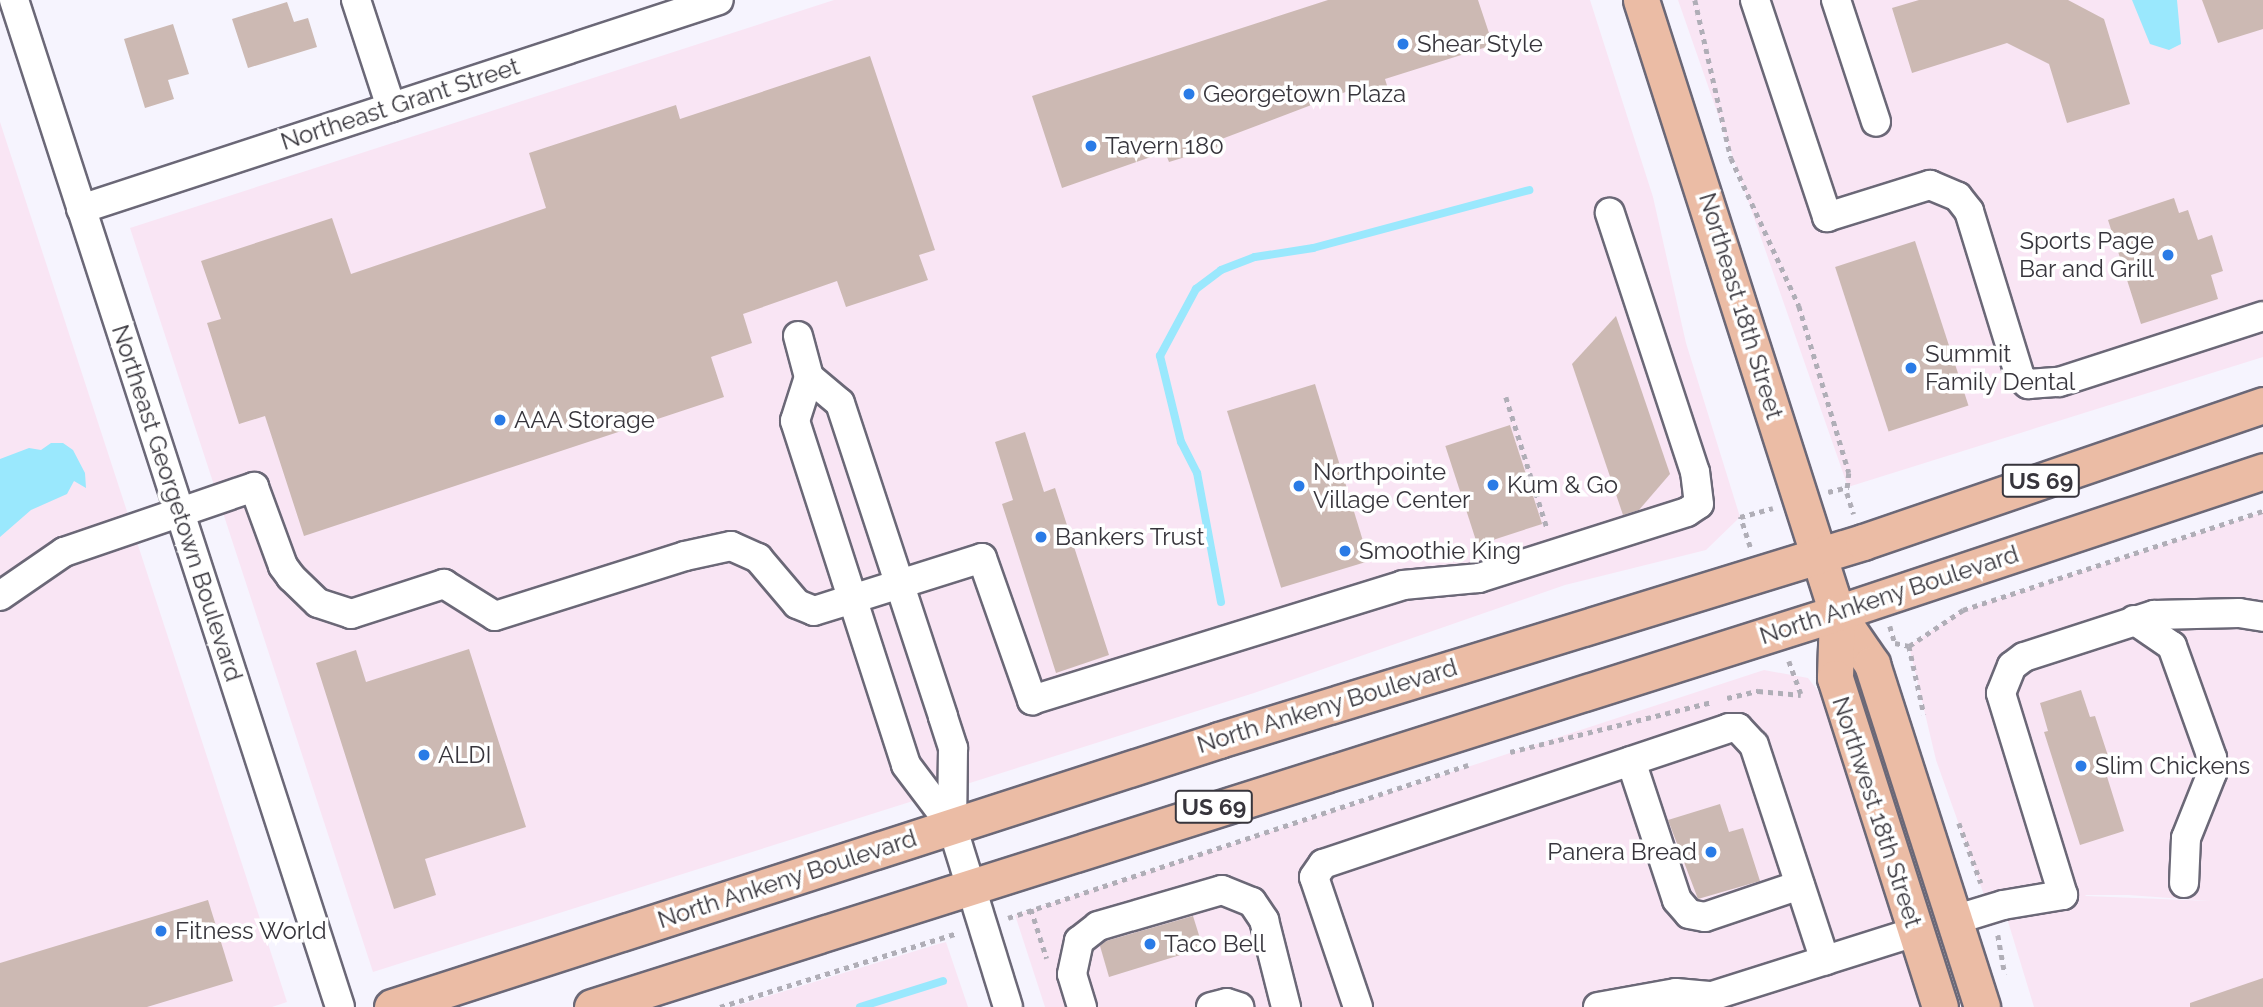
<!DOCTYPE html>
<html>
<head>
<meta charset="utf-8">
<style>
	body { margin:0 }
	#map { position:relative; width:2263px; height:1007px; overflow:hidden; background:#f6f4fe; font-family:Raleway,sans-serif }
	div>[style] { position:absolute }
	.commercial>* { inset:0; background:#f9e5f4 }
	.water>* { inset:0; background:#9ae8fd }
	.stream>* { height:8px; margin:-4px; padding:0 4px; transform-origin:4px; border-radius:4px; background:#9ae8fd }
	.building>* { inset:0; background:#ccb9b3; transform-origin:0 0 }
	.path>* { height:4.5px; margin-top:-2.25px; transform-origin:0; background:repeating-linear-gradient(90deg,#b0aeb7 0 5px,transparent 0 10px) }
	.roads { filter:drop-shadow(2px 0 #6b6877) drop-shadow(-2px 0 #6b6877) drop-shadow(0 2px #6b6877) drop-shadow(0 -2px #6b6877) }
	.minor>* { height:28px; margin:-14px; padding:0 14px; transform-origin:14px; border-radius:14px; background:#fff }
	.major>* { height:35px; margin:-17.5px; padding:0 17.5px; transform-origin:17.5px; border-radius:17.5px; background:#ebbca5 }
	.dots>* { width:19px; height:19px; translate:-50% -50%; box-sizing:border-box; border:4px solid #fff; border-radius:50% }
	span { translate:-50% -50%; white-space:nowrap; text-align:center; line-height:1.15; -webkit-text-stroke:7px #fff; paint-order:stroke }
	.shield-label span { padding:2px 5px; background:#fff; border:2px solid; border-radius:5px; -webkit-text-stroke-width:0 }
	.shield-label { font-size:23px; color:#37353c; font-weight:700 }
	.poi-label { font-size:24px; color:#37353c }
	.left { translate:0 -50%; text-align:left }
	.right { translate:-100% -50%; text-align:right }
	.street-label { font-size:24px; color:#37353c }
</style>
</head>
<body>
<div id="map">
	<div class="commercial">
		<div style="clip-path:polygon(834px 0,1590px 0,1653px 197px,1686px 343px,1740px 517px,1706px 550px,1565px 585px,1254px 693px,373px 972px,130px 228px)"></div>
		<div style="clip-path:polygon(1678px 0,2263px 0,2263px 357px,1848px 487px)"></div>
		<div style="clip-path:polygon(0 122px,287px 1002px,272px 1007px,0 1007px)"></div>
		<div style="clip-path:polygon(evenodd,2263px 512px,2263px 1007px,2034px 1007px,2003px 905px,1989px 909px,1936px 760px,1909px 646px,1963px 610px,2263px 512px,2085px 895px,2128px 895px,2211px 901px,2086px 896px,2085px 895px)"></div>
		<div style="clip-path:polygon(1764px 670px,1808px 678px,1838px 717px,1930px 1007px,1045px 1007px,1015px 915px)"></div>
		<div style="clip-path:polygon(946px 942px,968px 1007px,733px 1007px,938px 944px)"></div>
	</div>
	<div class="water">
		<div style="clip-path:polygon(2132px 0,2177px 0,2181px 44px,2169px 50px,2150px 44px)"></div>
		<div style="clip-path:polygon(51px 443px,63px 443px,73px 450px,85px 473px,86px 488px,74px 481px,67px 494px,31px 510px,0 537px,0 459px,29px 448px,41px 450px)"></div>
	</div>
	<div class="stream">
		<div style="left:1221px;top:602px;width:131px;rotate:-100.5deg"></div>
		<div style="left:1197px;top:473px;width:35px;rotate:-117deg"></div>
		<div style="left:1181px;top:442px;width:89px;rotate:-103.7deg"></div>
		<div style="left:1160px;top:356px;width:76px;rotate:-61.8deg"></div>
		<div style="left:1196px;top:289px;width:31px;rotate:-37deg"></div>
		<div style="left:1221px;top:270px;width:36px;rotate:-21deg"></div>
		<div style="left:1255px;top:257px;width:59px;rotate:-8.8deg"></div>
		<div style="left:1313px;top:248px;width:224px;rotate:-15deg"></div>
		<div style="left:860px;top:1007px;width:87px;rotate:-17.4deg"></div>
	</div>
	<div class="building">
		<div style="clip-path:polygon(1328px 0,1478px 0,1493px 45px,1385px 79px,1389px 92px,1360px 102px,1356px 88px,1219px 140px,1221px 146px,1169px 162px,1165px 152px,1062px 188px,1032px 96px)"></div>
		<div style="clip-path:polygon(1919px 0,2068px 0,2104px 19px,2130px 104px,2067px 123px,2049px 64px,2007px 43px,1912px 73px,1892px 8px)"></div>
		<div style="clip-path:polygon(2202px 0,2263px 0,2263px 29px,2218px 43px)"></div>
		<div style="clip-path:polygon(287px 2px,294px 22px,308px 18px,317px 47px,248px 68px,232px 19px)"></div>
		<div style="clip-path:polygon(173px 24px,189px 74px,168px 80px,174px 99px,145px 108px,124px 39px)"></div>
		<div style="clip-path:polygon(870px 56px,935px 250px,919px 255px,928px 280px,846px 307px,837px 281px,743px 314px,752px 343px,711px 357px,724px 397px,304px 536px,265px 416px,239px 424px,207px 323px,221px 319px,201px 261px,332px 218px,351px 274px,546px 208px,529px 153px,676px 105px,680px 119px)"></div>
		<div style="clip-path:polygon(2174px 198px,2179px 213px,2188px 210px,2198px 240px,2212px 235px,2223px 271px,2211px 275px,2218px 299px,2141px 324px,2108px 220px)"></div>
		<div style="left:1915px;top:241px;width:173px;height:84px;rotate:72deg"></div>
		<div style="clip-path:polygon(1616px 316px,1670px 474px,1639px 510px,1623px 515px,1572px 364px)"></div>
		<div style="left:1315px;top:384px;width:185px;height:92px;rotate:73deg"></div>
		<div style="left:1510px;top:425px;width:104px;height:68px;rotate:72deg"></div>
		<div style="clip-path:polygon(1025px 432px,1044px 492px,1055px 488px,1109px 655px,1056px 673px,1002px 504px,1013px 500px,995px 442px)"></div>
		<div style="clip-path:polygon(469px 649px,526px 827px,425px 859px,436px 895px,394px 909px,316px 663px,356px 650px,366px 682px)"></div>
		<div style="clip-path:polygon(2081px 690px,2090px 717px,2095px 716px,2111px 765px,2104px 767px,2124px 831px,2080px 845px,2044px 732px,2048px 731px,2040px 703px)"></div>
		<div style="clip-path:polygon(1720px 804px,1729px 832px,1743px 828px,1760px 881px,1698px 899px,1668px 820px)"></div>
		<div style="clip-path:polygon(208px 900px,233px 981px,147px 1007px,0 1007px,0 963px)"></div>
		<div style="clip-path:polygon(1193px 916px,1203px 948px,1109px 977px,1100px 946px,1106px 941px)"></div>
		<div style="clip-path:polygon(2263px 978px,2263px 1007px,2190px 1007px,2190px 1003px)"></div>
	</div>
	<div class="path">
		<div style="left:1695px;top:0;width:162px;rotate:77.2deg"></div>
		<div style="left:1731px;top:158px;width:163px;rotate:65.3deg"></div>
		<div style="left:1799px;top:306px;width:174px;rotate:73.3deg"></div>
		<div style="left:1849px;top:473px;width:20px;rotate:96deg"></div>
		<div style="left:1847px;top:493px;width:22px;rotate:72deg"></div>
		<div style="left:1506px;top:397px;width:137px;rotate:72.6deg"></div>
		<div style="left:1828px;top:492px;width:21px;rotate:-14deg"></div>
		<div style="left:1750px;top:547px;width:32px;rotate:-108deg"></div>
		<div style="left:1740px;top:517px;width:34px;rotate:-15deg"></div>
		<div style="left:1890px;top:626px;width:18px;rotate:74deg"></div>
		<div style="left:1895px;top:643px;width:14px;rotate:12deg"></div>
		<div style="left:1909px;top:646px;width:70px;rotate:77.6deg"></div>
		<div style="left:1909px;top:646px;width:65px;rotate:-33.7deg"></div>
		<div style="left:1963px;top:610px;width:316px;rotate:-18.3deg"></div>
		<div style="left:1789px;top:661px;width:35px;rotate:70deg"></div>
		<div style="left:1727px;top:698px;width:32px;rotate:-13deg"></div>
		<div style="left:1758px;top:691px;width:43px;rotate:5.3deg"></div>
		<div style="left:1510px;top:752px;width:208px;rotate:-13.9deg"></div>
		<div style="left:1959px;top:823px;width:64px;rotate:69.9deg"></div>
		<div style="left:1031px;top:909px;width:52px;rotate:72.3deg"></div>
		<div style="left:1008px;top:918px;width:485px;rotate:-18.4deg"></div>
		<div style="left:1998px;top:935px;width:40px;rotate:80deg"></div>
		<div style="left:720px;top:1007px;width:248px;rotate:-17.3deg"></div>
	</div>
	<div class="roads">
		<div class="minor">
			<div style="left:14px;top:0;width:1058px;rotate:72.06deg"></div>
			<div style="left:356px;top:0;width:113px;rotate:71.9deg"></div>
			<div style="left:1755px;top:0;width:229px;rotate:71.6deg"></div>
			<div style="left:1827px;top:217px;width:108px;rotate:-17.3deg"></div>
			<div style="left:1930px;top:185px;width:30px;rotate:23deg"></div>
			<div style="left:1958px;top:197px;width:18px;rotate:52deg"></div>
			<div style="left:1969px;top:211px;width:174px;rotate:72.9deg"></div>
			<div style="left:2020px;top:377px;width:11px;rotate:41deg"></div>
			<div style="left:2028px;top:384px;width:31px;rotate:-4deg"></div>
			<div style="left:2059px;top:382px;width:214px;rotate:-17.9deg"></div>
			<div style="left:1836px;top:0;width:128px;rotate:71.8deg"></div>
			<div style="left:81px;top:209px;width:671px;rotate:-18.14deg"></div>
			<div style="left:798px;top:336px;width:42px;rotate:75deg"></div>
			<div style="left:809px;top:377px;width:46px;rotate:107.7deg"></div>
			<div style="left:795px;top:421px;width:361px;rotate:72.1deg"></div>
			<div style="left:906px;top:765px;width:76px;rotate:53deg"></div>
			<div style="left:809px;top:377px;width:40px;rotate:40deg"></div>
			<div style="left:840px;top:403px;width:330px;rotate:71.8deg"></div>
			<div style="left:943px;top:717px;width:33px;rotate:72deg"></div>
			<div style="left:953px;top:748px;width:78px;rotate:90.7deg"></div>
			<div style="left:952px;top:826px;width:189px;rotate:72.8deg"></div>
			<div style="left:0;top:596px;width:78px;rotate:-34.5deg"></div>
			<div style="left:64px;top:552px;width:201px;rotate:-18.9deg"></div>
			<div style="left:254px;top:487px;width:84px;rotate:69.8deg"></div>
			<div style="left:283px;top:566px;width:14px;rotate:54deg"></div>
			<div style="left:291px;top:577px;width:37px;rotate:44deg"></div>
			<div style="left:318px;top:603px;width:35px;rotate:18deg"></div>
			<div style="left:351px;top:614px;width:98px;rotate:-17.9deg"></div>
			<div style="left:444px;top:584px;width:60px;rotate:32.1deg"></div>
			<div style="left:495px;top:616px;width:199px;rotate:-17.5deg"></div>
			<div style="left:685px;top:556px;width:47px;rotate:-12.3deg"></div>
			<div style="left:731px;top:546px;width:30px;rotate:24deg"></div>
			<div style="left:758px;top:558px;width:60px;rotate:49.7deg"></div>
			<div style="left:797px;top:604px;width:18px;rotate:22deg"></div>
			<div style="left:814px;top:611px;width:176px;rotate:-17.5deg"></div>
			<div style="left:982px;top:558px;width:151px;rotate:70.6deg"></div>
			<div style="left:1032px;top:700px;width:388px;rotate:-17.2deg"></div>
			<div style="left:1403px;top:585px;width:76px;rotate:-5.3deg"></div>
			<div style="left:1479px;top:578px;width:218px;rotate:-17.6deg"></div>
			<div style="left:1687px;top:512px;width:14px;rotate:-34deg"></div>
			<div style="left:1699px;top:504px;width:32px;rotate:-97deg"></div>
			<div style="left:1695px;top:472px;width:273px;rotate:-108.2deg"></div>
			<div style="left:2134px;top:620px;width:46px;rotate:34.4deg"></div>
			<div style="left:2172px;top:646px;width:119px;rotate:70.3deg"></div>
			<div style="left:2212px;top:758px;width:15px;rotate:90deg"></div>
			<div style="left:2212px;top:773px;width:70px;rotate:111.8deg"></div>
			<div style="left:2186px;top:838px;width:45px;rotate:92.5deg"></div>
			<div style="left:1631px;top:761px;width:146px;rotate:71.7deg"></div>
			<div style="left:1677px;top:900px;width:18px;rotate:49deg"></div>
			<div style="left:1689px;top:914px;width:16px;rotate:11deg"></div>
			<div style="left:1705px;top:917px;width:100px;rotate:-18.6deg"></div>
			<div style="left:1954px;top:920px;width:51px;rotate:-17deg"></div>
			<div style="left:2003px;top:905px;width:61px;rotate:-9.5deg"></div>
			<div style="left:2063px;top:895px;width:211px;rotate:-107.1deg"></div>
			<div style="left:2001px;top:693px;width:29px;rotate:-68deg"></div>
			<div style="left:2012px;top:666px;width:15px;rotate:-37deg"></div>
			<div style="left:2024px;top:657px;width:137px;rotate:-17.9deg"></div>
			<div style="left:2154px;top:615px;width:85px;rotate:-1.3deg"></div>
			<div style="left:2239px;top:613px;width:24px;rotate:9deg"></div>
			<div style="left:1082px;top:1007px;width:34px;rotate:-107deg"></div>
			<div style="left:1072px;top:974px;width:34px;rotate:-78deg"></div>
			<div style="left:1079px;top:941px;width:24px;rotate:-38deg"></div>
			<div style="left:1098px;top:926px;width:129px;rotate:-16.2deg"></div>
			<div style="left:1222px;top:890px;width:32px;rotate:22deg"></div>
			<div style="left:1252px;top:902px;width:22px;rotate:56deg"></div>
			<div style="left:1264px;top:920px;width:90px;rotate:75.8deg"></div>
			<div style="left:1211px;top:1007px;width:16px;rotate:-14deg"></div>
			<div style="left:1227px;top:1003px;width:13px;rotate:18deg"></div>
			<div style="left:1358px;top:1007px;width:137px;rotate:-108.7deg"></div>
			<div style="left:1314px;top:877px;width:16px;rotate:-55deg"></div>
			<div style="left:1323px;top:864px;width:428px;rotate:-18.5deg"></div>
			<div style="left:1729px;top:728px;width:9px"></div>
			<div style="left:1738px;top:728px;width:23px;rotate:47deg"></div>
			<div style="left:1754px;top:745px;width:227px;rotate:71.8deg"></div>
			<div style="left:1598px;top:1007px;width:79px;rotate:-10.2deg"></div>
			<div style="left:1676px;top:993px;width:36px;rotate:5deg"></div>
			<div style="left:1712px;top:996px;width:213px;rotate:-17.5deg"></div>
		</div>
		<div class="major">
			<div style="left:1641px;top:0;width:644px;rotate:72.27deg"></div>
			<div style="left:1837px;top:613px;width:62px;rotate:55.5deg"></div>
			<div style="left:1872px;top:664px;width:360px;rotate:72.2deg"></div>
			<div style="left:1837px;top:613px;width:65px;rotate:91.8deg"></div>
			<div style="left:1835px;top:678px;width:345px;rotate:72.3deg"></div>
			<div style="left:392px;top:1007px;width:869px;rotate:-17.89deg"></div>
			<div style="left:1219px;top:740px;width:674px;rotate:-17.09deg"></div>
			<div style="left:1863px;top:542px;width:423px;rotate:-18.9deg"></div>
			<div style="left:592px;top:1007px;width:1306px;rotate:-17.56deg"></div>
			<div style="left:1837px;top:613px;width:449px;rotate:-18.4deg"></div>
		</div>
	</div>
	<div class="dots">
		<div style="left:1403px;top:44px;background:#2a7be6"></div>
		<div style="left:1189px;top:94px;background:#2a7be6"></div>
		<div style="left:1091px;top:146px;background:#2a7be6"></div>
		<div style="left:2168px;top:255px;background:#2a7be6"></div>
		<div style="left:1911px;top:368px;background:#2a7be6"></div>
		<div style="left:500px;top:420px;background:#2a7be6"></div>
		<div style="left:1493px;top:485px;background:#2a7be6"></div>
		<div style="left:1299px;top:486px;background:#2a7be6"></div>
		<div style="left:1041px;top:537px;background:#2a7be6"></div>
		<div style="left:1345px;top:551px;background:#2a7be6"></div>
		<div style="left:424px;top:755px;background:#2a7be6"></div>
		<div style="left:2081px;top:766px;background:#2a7be6"></div>
		<div style="left:1711px;top:852px;background:#2a7be6"></div>
		<div style="left:161px;top:931px;background:#2a7be6"></div>
		<div style="left:1150px;top:944px;background:#2a7be6"></div>
	</div>
	<div class="shield-label">
		<span style="left:2041px;top:481px">US 69</span>
		<span style="left:1214px;top:807px">US 69</span>
	</div>
	<div class="poi-label">
		<span class="left" style="left:1417px;top:44px">Shear Style</span>
		<span class="left" style="left:1203px;top:94px">Georgetown Plaza</span>
		<span class="left" style="left:1105px;top:146px">Tavern 180</span>
		<span class="right" style="left:2154px;top:255px">Sports Page<br>Bar and Grill</span>
		<span class="left" style="left:1925px;top:368px">Summit<br>Family Dental</span>
		<span class="left" style="left:514px;top:420px">AAA Storage</span>
		<span class="left" style="left:1313px;top:486px">Northpointe<br>Village Center</span>
		<span class="left" style="left:1507px;top:485px">Kum &amp; Go</span>
		<span class="left" style="left:1055px;top:537px">Bankers Trust</span>
		<span class="left" style="left:1359px;top:551px">Smoothie King</span>
		<span class="left" style="left:438px;top:755px">ALDI</span>
		<span class="left" style="left:2095px;top:766px">Slim Chickens</span>
		<span class="right" style="left:1697px;top:852px">Panera Bread</span>
		<span class="left" style="left:175px;top:931px">Fitness World</span>
		<span class="left" style="left:1164px;top:944px">Taco Bell</span>
	</div>
	<div class="street-label">
		<span style="left:400px;top:104px;rotate:-18deg">Northeast Grant Street</span>
		<span style="left:1741px;top:306px;rotate:73deg">Northeast 18th Street</span>
		<span style="left:177px;top:503px;rotate:72deg">Northeast Georgetown Boulevard</span>
		<span style="left:1889px;top:595px;rotate:-18deg">North Ankeny Boulevard</span>
		<span style="left:1327px;top:706px;rotate:-17deg">North Ankeny Boulevard</span>
		<span style="left:1877px;top:812px;rotate:72deg">Northwest 18th Street</span>
		<span style="left:787px;top:879px;rotate:-18deg">North Ankeny Boulevard</span>
	</div>
</div>
</body>
</html>
